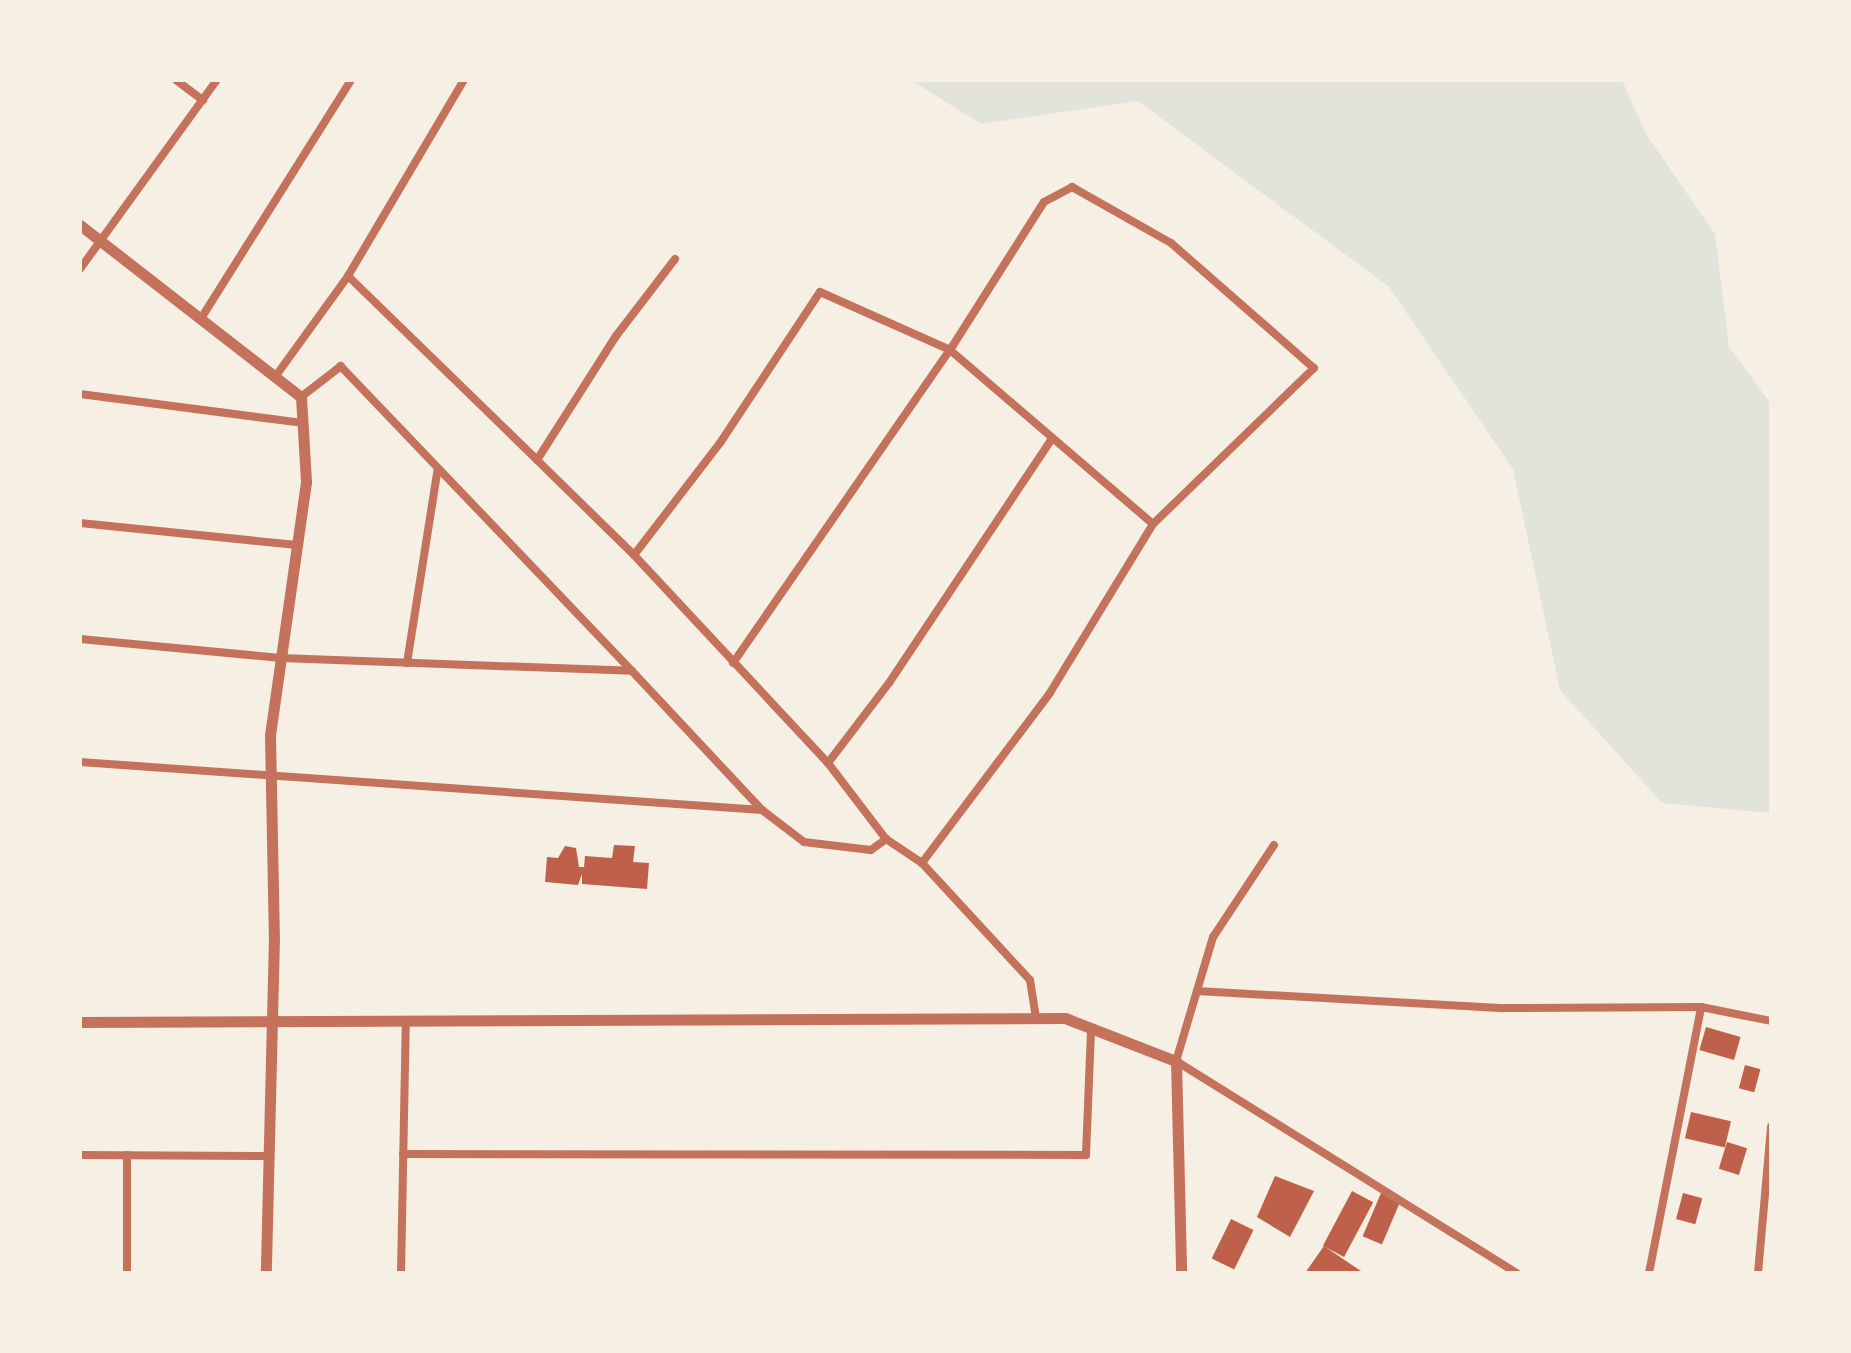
<!DOCTYPE html>
<html>
<head>
<meta charset="utf-8">
<style>
	body { margin:0 }
	#map { position:relative; width:1851px; height:1353px; overflow:hidden; background:#f6efe4; font-family:"Work Sans",sans-serif }
	div>[style] { position:absolute }
	.green>* { inset:0; background:#e2e4dc }
	.building>* { inset:0; background:#bf614a; transform-origin:0 0 }
	.minor>* { height:8px; margin:-4px; padding:0 4px; transform-origin:4px; border-radius:4px; background:#c5725c }
	.tertiary>* { height:11px; margin:-5.5px; padding:0 5.5px; transform-origin:5.5px; border-radius:5.5px; background:#c5725c }
	span { translate:-50% -50%; white-space:nowrap; text-align:center; line-height:1.15; -webkit-text-stroke:6px #f6efe4; paint-order:stroke }
	.frame { position:absolute; inset:0; border:82px solid #f6efe4; pointer-events:none }
</style>
</head>
<body>
<div id="map">
	<div class="green">
		<div style="clip-path:polygon(911px 80px,1622px 80px,1646px 134px,1715px 234px,1729px 347px,1771px 404px,1771px 813px,1662px 803px,1560px 690px,1513px 469px,1389px 287px,1138px 101px,981px 124px)"></div>
	</div>
	<div class="building">
		<div style="clip-path:polygon(614px 845px,635px 846px,633px 862px,649px 863px,647px 889px,582px 884px,582px 874px,578px 885px,545px 882px,547px 857px,558px 858px,565px 846px,576px 848px,579px 867px,584px 867px,585px 856px,612px 858px)"></div>
		<div style="left:1706px;top:1027px;width:36px;height:24px;rotate:16deg"></div>
		<div style="left:1745px;top:1065px;width:16px;height:24px;rotate:15deg"></div>
		<div style="left:1691px;top:1112px;width:41px;height:27px;rotate:13deg"></div>
		<div style="left:1727px;top:1142px;width:21px;height:28px;rotate:17deg"></div>
		<div style="clip-path:polygon(1275px 1176px,1314px 1191px,1290px 1237px,1257px 1217px)"></div>
		<div style="left:1352px;top:1191px;width:24px;height:62px;rotate:28deg"></div>
		<div style="left:1381px;top:1193px;width:21px;height:47px;rotate:23deg"></div>
		<div style="left:1683px;top:1193px;width:20px;height:27px;rotate:15deg"></div>
		<div style="left:1231px;top:1219px;width:25px;height:44px;rotate:26deg"></div>
		<div style="clip-path:polygon(1324px 1246px,1349px 1263px,1364px 1273px,1305px 1273px)"></div>
	</div>
	<div class="minor">
		<div style="left:176px;top:80px;width:34px;rotate:37deg"></div>
		<div style="left:80px;top:269px;width:233px;rotate:-54.1deg"></div>
		<div style="left:348px;top:276px;width:228px;rotate:-59.4deg"></div>
		<div style="left:200px;top:320px;width:284px;rotate:-57.8deg"></div>
		<div style="left:275px;top:377px;width:125px;rotate:-54.1deg"></div>
		<div style="left:348px;top:276px;width:264px;rotate:44.2deg"></div>
		<div style="left:537px;top:460px;width:147px;rotate:-57.5deg"></div>
		<div style="left:616px;top:336px;width:97px;rotate:-52.5deg"></div>
		<div style="left:80px;top:394px;width:224px;rotate:7.4deg"></div>
		<div style="left:537px;top:460px;width:136px;rotate:44.4deg"></div>
		<div style="left:634px;top:555px;width:284px;rotate:47deg"></div>
		<div style="left:828px;top:763px;width:96px;rotate:52.7deg"></div>
		<div style="left:886px;top:839px;width:43px;rotate:33.7deg"></div>
		<div style="left:922px;top:863px;width:159px;rotate:47.3deg"></div>
		<div style="left:1030px;top:980px;width:38px;rotate:81deg"></div>
		<div style="left:80px;top:523px;width:218px;rotate:5.8deg"></div>
		<div style="left:634px;top:555px;width:141px;rotate:-52.5deg"></div>
		<div style="left:720px;top:443px;width:181px;rotate:-56.5deg"></div>
		<div style="left:820px;top:292px;width:142px;rotate:24deg"></div>
		<div style="left:950px;top:350px;width:267px;rotate:40.6deg"></div>
		<div style="left:80px;top:639px;width:202px;rotate:5.4deg"></div>
		<div style="left:281px;top:658px;width:351px;rotate:2.1deg"></div>
		<div style="left:632px;top:671px;width:422px;rotate:-133.7deg"></div>
		<div style="left:341px;top:366px;width:51px;rotate:142.2deg"></div>
		<div style="left:407px;top:663px;width:197px;rotate:-81deg"></div>
		<div style="left:733px;top:663px;width:381px;rotate:-55.3deg"></div>
		<div style="left:950px;top:350px;width:175px;rotate:-57.6deg"></div>
		<div style="left:1044px;top:202px;width:32px;rotate:-28deg"></div>
		<div style="left:1072px;top:187px;width:114px;rotate:29.5deg"></div>
		<div style="left:1171px;top:243px;width:190px;rotate:41.2deg"></div>
		<div style="left:1314px;top:368px;width:224px;rotate:135.9deg"></div>
		<div style="left:1153px;top:524px;width:198px;rotate:121.4deg"></div>
		<div style="left:1050px;top:693px;width:213px;rotate:127deg"></div>
		<div style="left:80px;top:762px;width:684px;rotate:4.03deg"></div>
		<div style="left:762px;top:810px;width:190px;rotate:-133.1deg"></div>
		<div style="left:828px;top:763px;width:101px;rotate:-52.7deg"></div>
		<div style="left:889px;top:683px;width:293px;rotate:-56.3deg"></div>
		<div style="left:762px;top:810px;width:53px;rotate:37.3deg"></div>
		<div style="left:804px;top:842px;width:67px;rotate:6.8deg"></div>
		<div style="left:871px;top:850px;width:19px;rotate:-36deg"></div>
		<div style="left:1274px;top:845px;width:110px;rotate:123.5deg"></div>
		<div style="left:1213px;top:937px;width:129px;rotate:106.6deg"></div>
		<div style="left:1176px;top:1061px;width:402px;rotate:31.9deg"></div>
		<div style="left:1197px;top:991px;width:307px;rotate:3.2deg"></div>
		<div style="left:1504px;top:1008px;width:197px;rotate:-0.3deg"></div>
		<div style="left:1701px;top:1007px;width:71px;rotate:11.3deg"></div>
		<div style="left:403px;top:1154px;width:683px;rotate:0.08deg"></div>
		<div style="left:1086px;top:1155px;width:127px;rotate:-87.7deg"></div>
		<div style="left:80px;top:1155px;width:189px;rotate:0.3deg"></div>
		<div style="left:127px;top:1155px;width:118px;rotate:90deg"></div>
		<div style="left:401px;top:1273px;width:251px;rotate:-88.9deg"></div>
		<div style="left:1649px;top:1273px;width:271px;rotate:-78.9deg"></div>
		<div style="left:1758px;top:1273px;width:147px;rotate:-84.9deg"></div>
	</div>
	<div class="tertiary">
		<div style="left:80px;top:225px;width:280px;rotate:37.9deg"></div>
		<div style="left:301px;top:397px;width:85px;rotate:86.6deg"></div>
		<div style="left:306px;top:482px;width:256px;rotate:98.1deg"></div>
		<div style="left:270px;top:735px;width:202px;rotate:88.9deg"></div>
		<div style="left:274px;top:937px;width:336px;rotate:91.4deg"></div>
		<div style="left:80px;top:1022px;width:985px;rotate:-0.23deg"></div>
		<div style="left:1065px;top:1018px;width:119px;rotate:21.2deg"></div>
		<div style="left:1176px;top:1061px;width:212px;rotate:88.6deg"></div>
	</div>
	<div class="frame"></div>
</div>
</body>
</html>
